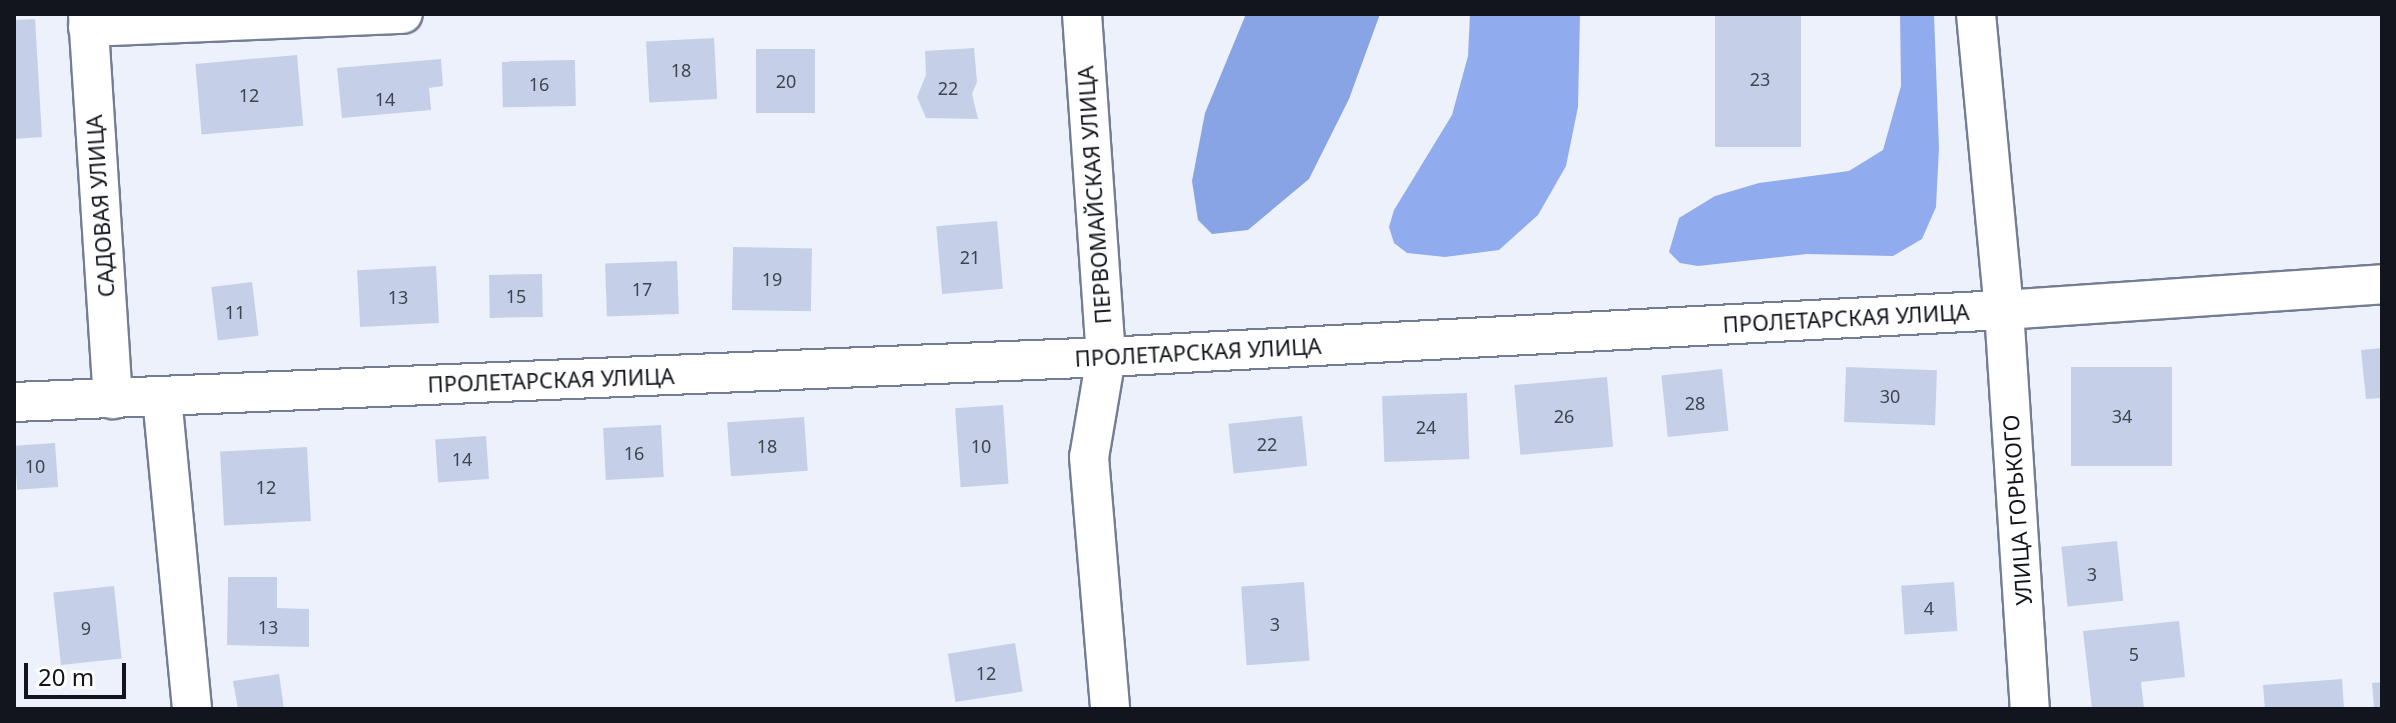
<!DOCTYPE html>
<html>
<head>
<meta charset="utf-8">
<style>
	body { margin:0 }
	#map { position:relative; width:2396px; height:723px; overflow:hidden; background:#ecf1fb; font-family:"Noto Sans",sans-serif }
	div>[style] { position:absolute }
	.forest>* { inset:0; background:#91acee }
	.water>* { inset:0; background:#88a4e5 }
	.building>* { inset:0; background:#c5d0e8; transform-origin:0 0 }
	.roads { filter:drop-shadow(2px 0 #747e93) drop-shadow(-2px 0 #747e93) drop-shadow(0 2px #747e93) drop-shadow(0 -2px #747e93) }
	.minor>* { height:38px; margin:-19px; padding:0 19px; transform-origin:19px; border-radius:19px; background:#fff }
	span { translate:-50% -50%; white-space:nowrap; text-align:center; line-height:1.15; -webkit-text-stroke:6px #fefefe; paint-order:stroke }
	.number-label { font-size:18px; color:#3f4450 }
	.number-label span { -webkit-text-stroke-width:0 }
	.street-label { font-size:22px; color:#12151d }
	.frame { position:absolute; inset:0; border:16px solid #12151d; pointer-events:none }
	.scale { position:absolute; left:24px; top:663px; width:102px; height:36px; box-sizing:border-box; border:4px solid #12151d; border-top:0; padding-left:10px; font-size:24px; line-height:28px; white-space:nowrap; color:#12151d; -webkit-text-stroke:6px #fefefe; paint-order:stroke }
</style>
</head>
<body>
<div id="map">
	<div class="forest">
		<div style="clip-path:polygon(1470px 14px,1580px 14px,1578px 107px,1566px 166px,1538px 215px,1499px 250px,1445px 257px,1407px 253px,1394px 243px,1389px 227px,1394px 210px,1452px 115px,1468px 56px)"></div>
		<div style="clip-path:polygon(1900px 14px,1934px 14px,1939px 148px,1936px 207px,1922px 239px,1893px 256px,1807px 254px,1698px 266px,1680px 263px,1669px 252px,1679px 218px,1715px 196px,1759px 183px,1849px 171px,1883px 150px,1901px 86px)"></div>
	</div>
	<div class="water">
		<div style="clip-path:polygon(1246px 14px,1380px 14px,1349px 99px,1309px 179px,1248px 230px,1212px 234px,1198px 220px,1192px 181px,1205px 113px)"></div>
	</div>
	<div class="building">
		<div style="left:1715px;top:14px;width:86px;height:133px"></div>
		<div style="clip-path:polygon(35px 19px,42px 137px,14px 139px,14px 20px)"></div>
		<div style="left:714px;top:38px;width:61px;height:68px;rotate:87deg"></div>
		<div style="clip-path:polygon(974px 48px,977px 82px,972px 94px,978px 119px,926px 118px,917px 97px,926px 75px,925px 51px)"></div>
		<div style="left:756px;top:49px;width:59px;height:64px"></div>
		<div style="left:297px;top:55px;width:71px;height:102px;rotate:85deg"></div>
		<div style="clip-path:polygon(441px 59px,443px 86px,429px 88px,431px 110px,342px 118px,337px 68px)"></div>
		<div style="left:575px;top:60px;width:46px;height:73px;rotate:89deg"></div>
		<div style="left:997px;top:221px;width:68px;height:61px;rotate:85deg"></div>
		<div style="left:733px;top:247px;width:79px;height:63px;rotate:1deg"></div>
		<div style="left:677px;top:261px;width:53px;height:72px;rotate:88deg"></div>
		<div style="left:436px;top:266px;width:57px;height:79px;rotate:87deg"></div>
		<div style="left:542px;top:274px;width:43px;height:53px;rotate:89deg"></div>
		<div style="left:252px;top:282px;width:54px;height:41px;rotate:83deg"></div>
		<div style="clip-path:polygon(2382px 348px,2382px 398px,2366px 399px,2361px 350px)"></div>
		<div style="left:1846px;top:367px;width:91px;height:55px;rotate:2deg"></div>
		<div style="left:2071px;top:367px;width:101px;height:99px"></div>
		<div style="left:1722px;top:369px;width:62px;height:61px;rotate:84deg"></div>
		<div style="left:1607px;top:377px;width:70px;height:93px;rotate:85deg"></div>
		<div style="left:1467px;top:393px;width:66px;height:85px;rotate:88deg"></div>
		<div style="left:1003px;top:405px;width:79px;height:48px;rotate:86deg"></div>
		<div style="left:1302px;top:416px;width:50px;height:74px;rotate:84deg"></div>
		<div style="left:804px;top:417px;width:54px;height:77px;rotate:86deg"></div>
		<div style="left:661px;top:425px;width:52px;height:58px;rotate:87deg"></div>
		<div style="left:486px;top:436px;width:43px;height:51px;rotate:86deg"></div>
		<div style="left:55px;top:443px;width:44px;height:41px;rotate:86deg"></div>
		<div style="left:307px;top:447px;width:74px;height:87px;rotate:87deg"></div>
		<div style="left:2117px;top:541px;width:60px;height:56px;rotate:84deg"></div>
		<div style="clip-path:polygon(228px 577px,277px 577px,277px 608px,309px 609px,309px 647px,227px 645px)"></div>
		<div style="left:1304px;top:582px;width:79px;height:63px;rotate:86deg"></div>
		<div style="left:1954px;top:582px;width:49px;height:53px;rotate:86deg"></div>
		<div style="left:114px;top:586px;width:73px;height:61px;rotate:84deg"></div>
		<div style="clip-path:polygon(2179px 621px,2185px 677px,2141px 682px,2144px 709px,2092px 709px,2083px 631px)"></div>
		<div style="left:1015px;top:643px;width:49px;height:68px;rotate:81deg"></div>
		<div style="clip-path:polygon(279px 674px,284px 709px,238px 709px,233px 681px)"></div>
		<div style="clip-path:polygon(2342px 679px,2344px 709px,2265px 709px,2263px 685px)"></div>
		<div style="clip-path:polygon(2382px 682px,2382px 709px,2374px 709px,2372px 683px)"></div>
	</div>
	<div class="roads">
		<div class="minor">
			<div style="left:88px;top:14px;width:386px;rotate:86.3deg"></div>
			<div style="left:1082px;top:14px;width:344px;rotate:86deg"></div>
			<div style="left:1106px;top:357px;width:101px;rotate:99.6deg"></div>
			<div style="left:1089px;top:457px;width:253px;rotate:85.2deg"></div>
			<div style="left:1976px;top:14px;width:297px;rotate:84.6deg"></div>
			<div style="left:2004px;top:310px;width:400px;rotate:86.3deg"></div>
			<div style="left:88px;top:27px;width:315px;rotate:-2.4deg"></div>
			<div style="left:162px;top:397px;width:313px;rotate:84.5deg"></div>
			<div style="left:14px;top:402px;width:1093px;rotate:-2.36deg"></div>
			<div style="left:1106px;top:357px;width:899px;rotate:-3deg"></div>
			<div style="left:2004px;top:310px;width:379px;rotate:-3.9deg"></div>
		</div>
	</div>
	<div class="number-label">
		<span style="left:681px;top:70px">18</span>
		<span style="left:1760px;top:79px">23</span>
		<span style="left:786px;top:81px">20</span>
		<span style="left:539px;top:84px">16</span>
		<span style="left:948px;top:88px">22</span>
		<span style="left:249px;top:95px">12</span>
		<span style="left:385px;top:99px">14</span>
		<span style="left:970px;top:257px">21</span>
		<span style="left:772px;top:279px">19</span>
		<span style="left:642px;top:289px">17</span>
		<span style="left:516px;top:296px">15</span>
		<span style="left:398px;top:297px">13</span>
		<span style="left:235px;top:312px">11</span>
		<span style="left:1890px;top:396px">30</span>
		<span style="left:1695px;top:403px">28</span>
		<span style="left:1564px;top:416px">26</span>
		<span style="left:2122px;top:416px">34</span>
		<span style="left:1426px;top:427px">24</span>
		<span style="left:1267px;top:444px">22</span>
		<span style="left:767px;top:446px">18</span>
		<span style="left:981px;top:446px">10</span>
		<span style="left:634px;top:453px">16</span>
		<span style="left:462px;top:459px">14</span>
		<span style="left:35px;top:466px">10</span>
		<span style="left:266px;top:487px">12</span>
		<span style="left:2092px;top:574px">3</span>
		<span style="left:1929px;top:608px">4</span>
		<span style="left:1275px;top:624px">3</span>
		<span style="left:268px;top:627px">13</span>
		<span style="left:86px;top:628px">9</span>
		<span style="left:2134px;top:654px">5</span>
		<span style="left:986px;top:673px">12</span>
	</div>
	<div class="street-label">
		<span style="left:1094px;top:195px;rotate:-94deg">ПЕРВОМАЙСКАЯ УЛИЦА</span>
		<span style="left:100px;top:206px;rotate:-94deg">САДОВАЯ УЛИЦА</span>
		<span style="left:1846px;top:318px;rotate:-3deg">ПРОЛЕТАРСКАЯ УЛИЦА</span>
		<span style="left:1198px;top:352px;rotate:-3deg">ПРОЛЕТАРСКАЯ УЛИЦА</span>
		<span style="left:551px;top:380px;rotate:-2deg">ПРОЛЕТАРСКАЯ УЛИЦА</span>
		<span style="left:2017px;top:510px;rotate:-94deg">УЛИЦА ГОРЬКОГО</span>
	</div>
	<div class="frame"></div>
	<div class="scale">20 m</div>
</div>
</body>
</html>
